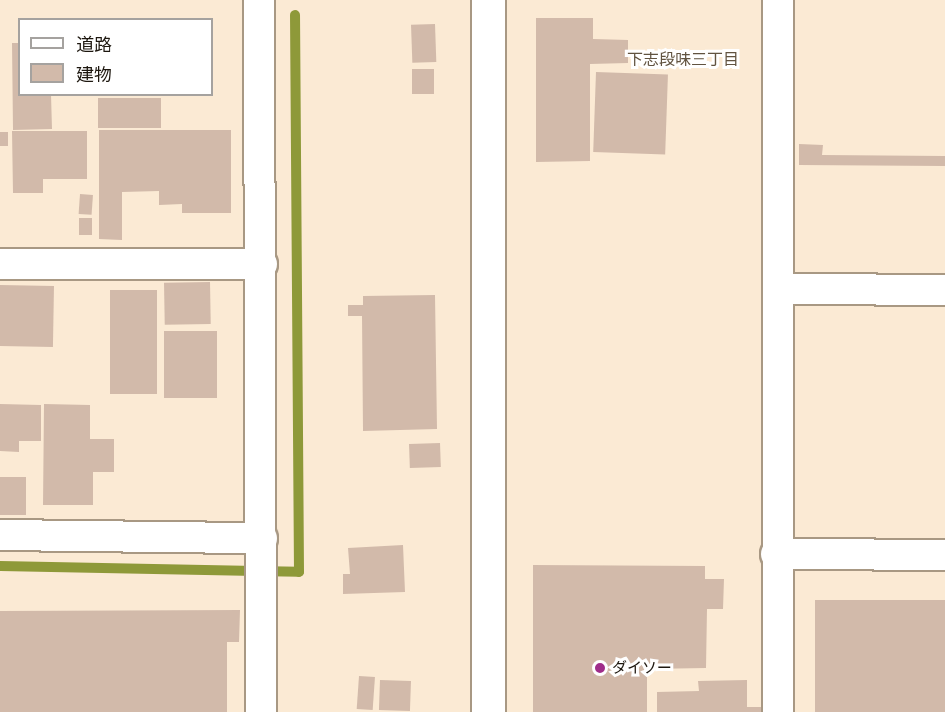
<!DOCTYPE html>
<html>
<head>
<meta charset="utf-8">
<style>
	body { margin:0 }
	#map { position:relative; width:945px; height:712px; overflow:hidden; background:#fbead4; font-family:Ubuntu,"Noto Sans JP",sans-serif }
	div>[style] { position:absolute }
	.stream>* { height:10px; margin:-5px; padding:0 5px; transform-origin:5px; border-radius:5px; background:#8e9939 }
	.building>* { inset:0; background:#d2baaa; transform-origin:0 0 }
	.roads { filter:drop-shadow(2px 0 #a89883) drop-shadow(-2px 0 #a89883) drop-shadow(0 2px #a89883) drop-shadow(0 -2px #a89883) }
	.minor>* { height:30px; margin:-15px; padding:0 15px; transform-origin:15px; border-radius:15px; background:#fff }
	.tertiary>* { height:33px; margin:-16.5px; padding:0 16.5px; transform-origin:16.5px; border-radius:16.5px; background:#fff }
	.dots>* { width:16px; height:16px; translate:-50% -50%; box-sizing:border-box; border:3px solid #fff; border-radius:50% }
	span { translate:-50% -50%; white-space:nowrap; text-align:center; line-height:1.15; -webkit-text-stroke:6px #fff; paint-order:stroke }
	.poi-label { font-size:15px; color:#1d170f }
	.left { translate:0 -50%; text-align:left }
	.neighbourhood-label { font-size:16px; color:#615340 }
	.legend { position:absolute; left:18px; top:18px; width:195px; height:78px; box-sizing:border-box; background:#fff; border:2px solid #a5a29f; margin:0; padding:8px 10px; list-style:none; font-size:18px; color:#1d170f }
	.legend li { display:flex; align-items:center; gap:12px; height:30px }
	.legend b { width:30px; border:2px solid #a5a29f }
</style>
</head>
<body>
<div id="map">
	<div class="stream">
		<div style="left:0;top:566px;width:299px;rotate:1.1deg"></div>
		<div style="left:299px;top:572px;width:557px;rotate:-90.41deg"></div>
	</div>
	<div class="building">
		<div style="clip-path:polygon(536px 18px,593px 18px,593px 39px,628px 40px,628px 63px,590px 64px,590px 161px,536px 162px)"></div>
		<div style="left:435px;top:24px;width:38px;height:24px;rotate:88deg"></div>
		<div style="clip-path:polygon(12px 43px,20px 43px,20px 94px,51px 94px,52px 129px,13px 130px)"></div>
		<div style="left:412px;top:69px;width:22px;height:25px"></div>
		<div style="left:596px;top:72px;width:72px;height:80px;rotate:2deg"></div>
		<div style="left:98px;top:98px;width:63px;height:30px"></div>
		<div style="clip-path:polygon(99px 130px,231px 130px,231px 213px,182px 213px,182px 204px,159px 205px,159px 191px,122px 192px,122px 240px,99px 239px)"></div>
		<div style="clip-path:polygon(12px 131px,87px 131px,87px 179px,43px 179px,43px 193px,13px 193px)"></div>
		<div style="left:0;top:132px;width:8px;height:14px"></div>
		<div style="clip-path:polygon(799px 144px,823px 145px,822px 155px,945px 156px,945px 166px,799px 165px)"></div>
		<div style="left:80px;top:194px;width:13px;height:20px;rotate:4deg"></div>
		<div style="left:79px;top:218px;width:13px;height:17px"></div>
		<div style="left:210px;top:282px;width:42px;height:46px;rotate:89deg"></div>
		<div style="left:0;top:285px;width:54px;height:61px;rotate:1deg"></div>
		<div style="left:110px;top:290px;width:47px;height:104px"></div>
		<div style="clip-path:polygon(435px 295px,437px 429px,363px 431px,362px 316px,348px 316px,348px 305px,363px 305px,363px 296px)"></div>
		<div style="left:164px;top:331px;width:53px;height:67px"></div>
		<div style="clip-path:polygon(0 404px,41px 405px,41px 441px,19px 441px,19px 452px,0 451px)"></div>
		<div style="clip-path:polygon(44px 404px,90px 405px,90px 439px,114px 439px,114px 472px,93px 472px,93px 505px,43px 505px)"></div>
		<div style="left:440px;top:443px;width:24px;height:31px;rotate:88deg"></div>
		<div style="left:0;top:477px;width:26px;height:38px"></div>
		<div style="clip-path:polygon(403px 545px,405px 592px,343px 594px,343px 574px,350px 574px,348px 548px)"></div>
		<div style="clip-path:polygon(533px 565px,705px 566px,705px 579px,724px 579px,723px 609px,707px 609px,706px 668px,647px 669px,647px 712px,533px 712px)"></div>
		<div style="left:815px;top:600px;width:130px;height:112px"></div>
		<div style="clip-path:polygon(240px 610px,239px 642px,227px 642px,227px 712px,0 712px,0 611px)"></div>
		<div style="left:359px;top:676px;width:16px;height:33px;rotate:4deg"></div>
		<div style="left:380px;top:680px;width:31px;height:30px;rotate:2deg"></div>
		<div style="clip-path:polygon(747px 680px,747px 707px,761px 707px,761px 712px,657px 712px,657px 692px,699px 691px,698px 681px)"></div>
	</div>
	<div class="roads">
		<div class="minor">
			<div style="left:259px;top:0;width:712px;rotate:89.84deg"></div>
			<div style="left:778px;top:0;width:712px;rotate:90deg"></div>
			<div style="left:0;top:264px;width:262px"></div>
			<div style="left:778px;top:289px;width:167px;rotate:0.3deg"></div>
			<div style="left:0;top:535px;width:262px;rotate:0.7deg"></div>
			<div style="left:776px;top:554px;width:169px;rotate:0.3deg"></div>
		</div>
		<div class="tertiary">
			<div style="left:488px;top:712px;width:712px;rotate:-90deg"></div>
		</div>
	</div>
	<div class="dots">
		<div style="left:600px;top:668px;background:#9f2d8a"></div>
	</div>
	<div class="poi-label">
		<span class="left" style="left:612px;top:668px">ダイソー</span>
	</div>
	<div class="neighbourhood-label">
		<span style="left:683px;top:59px">下志段味三丁目</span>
	</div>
	<ul class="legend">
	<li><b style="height:8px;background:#fff"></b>道路</li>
	<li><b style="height:16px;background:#d2baaa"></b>建物</li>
	</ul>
</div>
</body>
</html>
